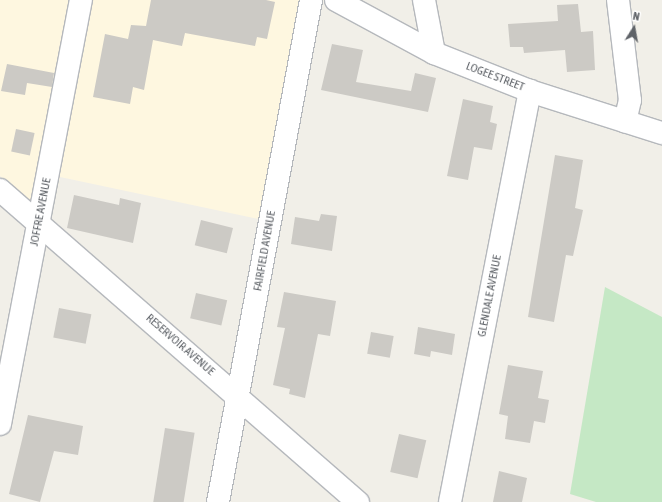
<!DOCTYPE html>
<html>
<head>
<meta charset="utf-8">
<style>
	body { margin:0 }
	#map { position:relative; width:662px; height:502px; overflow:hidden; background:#f1efe8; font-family:"Asap Condensed",sans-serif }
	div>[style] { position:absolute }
	.commercial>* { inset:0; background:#fef7e0 }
	.green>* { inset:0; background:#c5e8c5 }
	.building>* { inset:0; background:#cccac5; transform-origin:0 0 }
	.roads { filter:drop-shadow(1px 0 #b5b8bc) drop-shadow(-1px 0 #b5b8bc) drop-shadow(0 1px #b5b8bc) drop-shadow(0 -1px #b5b8bc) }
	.street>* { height:22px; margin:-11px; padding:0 11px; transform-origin:11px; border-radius:11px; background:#fff }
	.secondary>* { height:22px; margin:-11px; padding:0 11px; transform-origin:11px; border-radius:11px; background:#fff }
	span { translate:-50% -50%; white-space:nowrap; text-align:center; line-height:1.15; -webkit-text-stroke:4px #fff; paint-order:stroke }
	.street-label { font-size:12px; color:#5f6368 }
	.north { position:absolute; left:614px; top:8px; width:40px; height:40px; -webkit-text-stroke:3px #fff; paint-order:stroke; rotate:11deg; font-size:11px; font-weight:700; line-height:16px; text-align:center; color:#5f6368 }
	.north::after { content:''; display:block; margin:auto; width:14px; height:18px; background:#5f6368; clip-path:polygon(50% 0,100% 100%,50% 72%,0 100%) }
</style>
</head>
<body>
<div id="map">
	<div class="commercial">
		<div style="clip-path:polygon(0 0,318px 0,268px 221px,60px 177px,50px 223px,0 176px)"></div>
	</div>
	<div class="green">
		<div style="clip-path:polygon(605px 287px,662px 317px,662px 502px,596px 502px,570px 494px)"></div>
	</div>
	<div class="building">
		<div style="clip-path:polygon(151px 0,266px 0,275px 2px,267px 39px,257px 37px,255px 46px,185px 33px,182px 46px,153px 40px,144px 90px,133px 87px,130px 104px,93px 97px,105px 34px,128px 39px,131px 25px,146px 26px)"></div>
		<div style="clip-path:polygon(578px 4px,581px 32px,593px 31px,595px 70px,567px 72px,565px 50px,524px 53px,523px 47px,510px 47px,508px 24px,558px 21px,557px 5px)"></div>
		<div style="clip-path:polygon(332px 44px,363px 50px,356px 82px,411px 91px,415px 73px,436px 78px,428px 112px,321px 90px)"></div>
		<div style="clip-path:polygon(7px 64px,54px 73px,52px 87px,27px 83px,25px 95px,1px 91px)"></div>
		<div style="clip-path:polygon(463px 99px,493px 106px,490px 122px,497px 124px,492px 150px,474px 147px,468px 180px,447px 176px)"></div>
		<div style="left:16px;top:129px;width:19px;height:23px;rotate:12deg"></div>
		<div style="clip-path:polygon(555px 155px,583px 160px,575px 208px,583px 210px,573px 256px,566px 255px,554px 322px,528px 317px)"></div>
		<div style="clip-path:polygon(74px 195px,119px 205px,120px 198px,141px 203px,133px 243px,67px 228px)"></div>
		<div style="clip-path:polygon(321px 214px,337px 216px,332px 251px,291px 244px,295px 217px,319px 221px)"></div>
		<div style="left:201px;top:220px;width:33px;height:26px;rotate:14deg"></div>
		<div style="clip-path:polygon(284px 292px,336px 301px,330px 336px,318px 334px,305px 398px,289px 394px,290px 389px,273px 385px,285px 328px,277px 327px)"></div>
		<div style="left:196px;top:293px;width:32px;height:26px;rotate:13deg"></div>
		<div style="left:59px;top:308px;width:33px;height:30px;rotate:11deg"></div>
		<div style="clip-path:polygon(418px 327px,455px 334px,452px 355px,431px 351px,430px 357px,414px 354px)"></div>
		<div style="left:371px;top:332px;width:23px;height:22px;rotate:10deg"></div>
		<div style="clip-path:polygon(508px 365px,543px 371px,538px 398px,549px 400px,545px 423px,534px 421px,530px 443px,505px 439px,508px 416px,499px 414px)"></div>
		<div style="clip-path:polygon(28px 415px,83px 426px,78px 455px,54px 451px,40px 502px,9px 494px)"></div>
		<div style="left:165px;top:428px;width:30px;height:75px;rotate:9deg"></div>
		<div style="left:399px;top:434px;width:28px;height:39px;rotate:13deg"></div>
		<div style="clip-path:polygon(499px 471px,527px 478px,522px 502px,493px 502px)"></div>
	</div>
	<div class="roads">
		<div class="street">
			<div style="left:424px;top:0;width:54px;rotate:79.3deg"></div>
			<div style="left:618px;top:0;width:101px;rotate:83.2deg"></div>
			<div style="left:630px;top:100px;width:22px;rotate:103deg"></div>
			<div style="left:0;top:190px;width:475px;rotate:41.1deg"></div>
			<div style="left:0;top:424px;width:432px;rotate:-79.2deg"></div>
			<div style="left:218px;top:502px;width:511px;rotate:-79.5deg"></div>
			<div style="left:450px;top:502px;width:419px;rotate:-79deg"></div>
		</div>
		<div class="secondary">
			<div style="left:336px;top:0;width:111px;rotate:28.4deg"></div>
			<div style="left:434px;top:53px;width:103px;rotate:21.6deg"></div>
			<div style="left:530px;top:91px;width:139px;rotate:17.7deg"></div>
		</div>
	</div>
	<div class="street-label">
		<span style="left:495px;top:77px;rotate:21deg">LOGEE STREET</span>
		<span style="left:41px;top:212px;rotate:-79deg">JOFFRE AVENUE</span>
		<span style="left:265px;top:251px;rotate:-80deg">FAIRFIELD AVENUE</span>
		<span style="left:490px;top:296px;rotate:-79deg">GLENDALE AVENUE</span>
		<span style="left:180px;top:345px;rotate:41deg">RESERVOIR AVENUE</span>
	</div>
	<div class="north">N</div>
</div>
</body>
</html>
